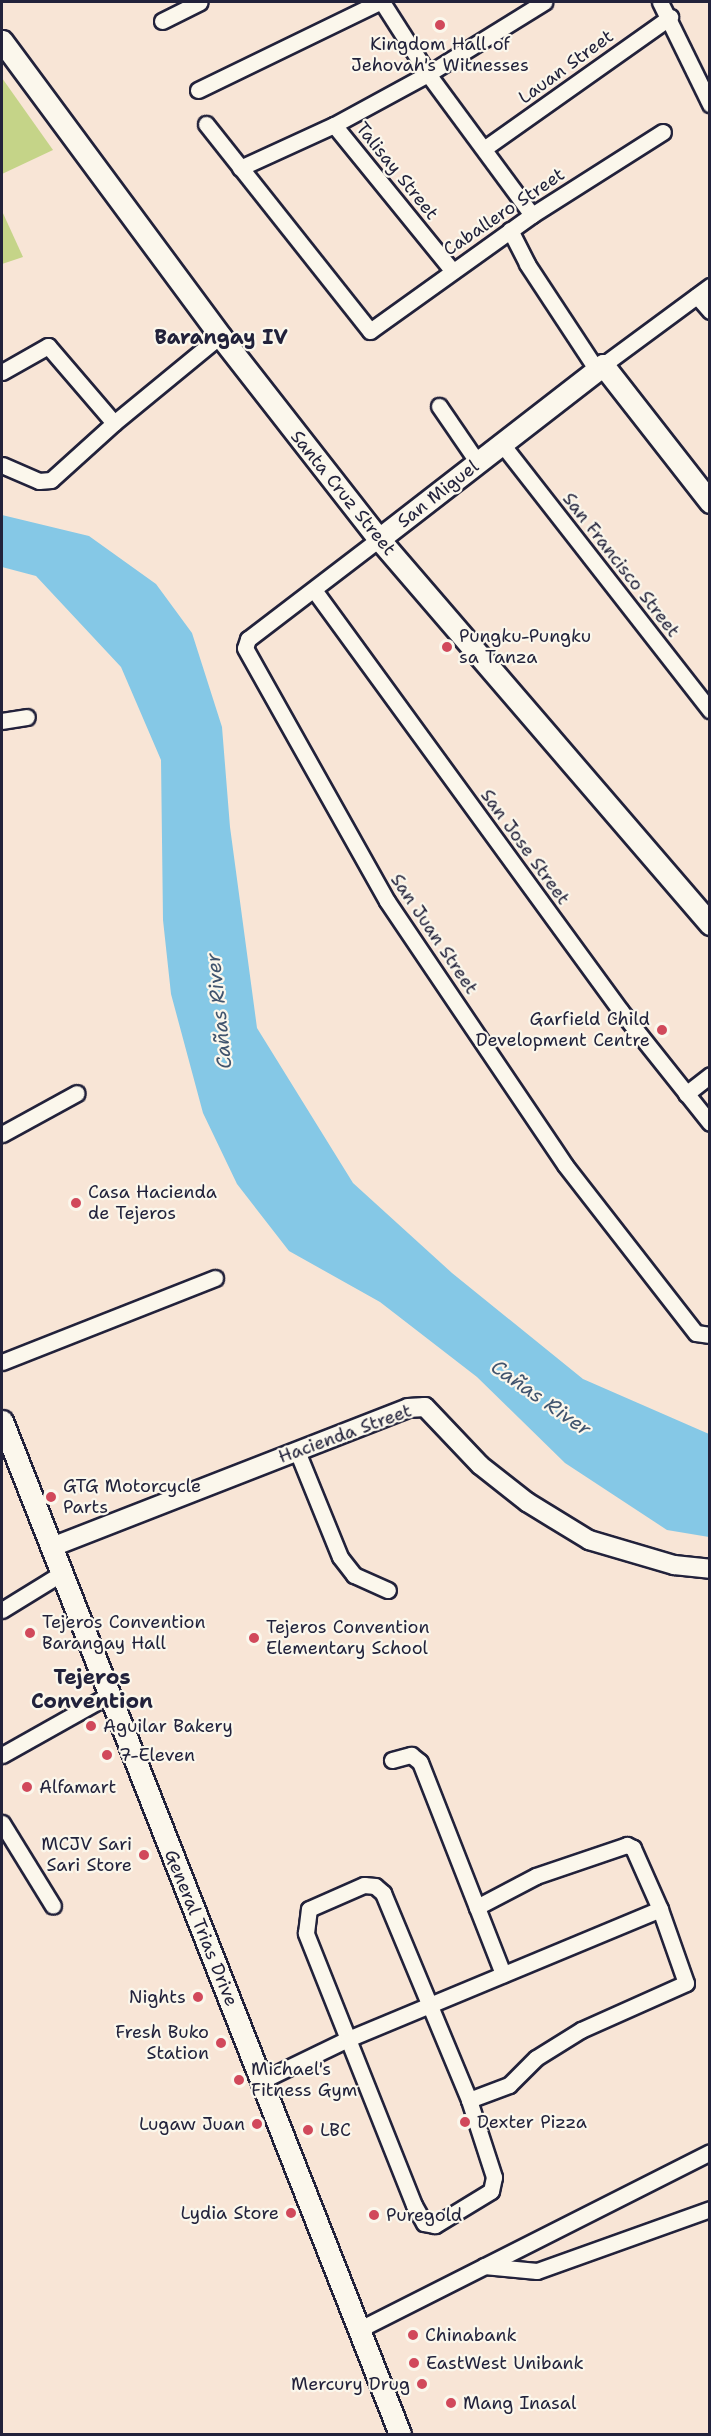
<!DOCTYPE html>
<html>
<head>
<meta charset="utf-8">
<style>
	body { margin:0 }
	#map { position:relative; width:711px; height:2436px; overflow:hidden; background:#f8e5d6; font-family:"Shantell Sans",sans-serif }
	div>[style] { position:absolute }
	.green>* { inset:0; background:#c5d488 }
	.water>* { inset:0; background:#85c8e6 }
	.roads { filter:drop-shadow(2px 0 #22223b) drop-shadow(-2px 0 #22223b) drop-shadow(0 2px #22223b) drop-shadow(0 -2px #22223b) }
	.minor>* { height:15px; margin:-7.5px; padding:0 7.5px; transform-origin:7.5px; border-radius:7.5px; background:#fbf7ec }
	.tertiary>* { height:18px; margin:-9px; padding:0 9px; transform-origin:9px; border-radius:9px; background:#fbf7ec }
	.secondary>* { height:21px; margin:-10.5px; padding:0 10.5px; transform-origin:10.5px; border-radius:10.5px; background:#fbf7ec }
	.dots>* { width:16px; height:16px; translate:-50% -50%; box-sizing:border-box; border:3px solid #fbf7ec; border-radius:50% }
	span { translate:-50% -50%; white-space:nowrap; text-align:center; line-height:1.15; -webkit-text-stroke:4.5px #fbf7ec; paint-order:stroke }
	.poi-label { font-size:18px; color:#22223b }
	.left { translate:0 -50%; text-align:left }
	.right { translate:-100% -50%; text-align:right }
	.street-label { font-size:18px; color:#22223b }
	.neighbourhood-label { font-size:20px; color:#22223b; font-weight:700 }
	.water-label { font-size:20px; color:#40546e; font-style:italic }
	.quarter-label { font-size:21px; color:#22223b; font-weight:700 }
	.frame { position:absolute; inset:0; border:3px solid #22223b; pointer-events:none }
</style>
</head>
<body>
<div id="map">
	<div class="green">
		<div style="clip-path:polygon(2px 78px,53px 150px,2px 174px)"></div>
		<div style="clip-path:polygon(2px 211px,23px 257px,2px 264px)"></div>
	</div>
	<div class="water">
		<div style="clip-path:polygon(2px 515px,89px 536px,156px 584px,192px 633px,222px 727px,230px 827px,257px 1028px,353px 1183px,452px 1273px,583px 1379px,709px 1434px,709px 1537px,667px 1530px,565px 1463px,477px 1377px,380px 1302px,289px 1251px,237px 1184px,203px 1113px,171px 994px,163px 920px,161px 760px,121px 667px,36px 576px,2px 567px)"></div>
	</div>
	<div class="roads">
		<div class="minor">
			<div style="left:382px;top:2px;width:85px;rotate:57.4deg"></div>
			<div style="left:428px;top:74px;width:175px;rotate:53.6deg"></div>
			<div style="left:660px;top:2px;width:114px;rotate:63.9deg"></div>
			<div style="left:162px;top:21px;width:42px;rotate:-26.6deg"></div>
			<div style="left:198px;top:90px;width:201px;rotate:-25.9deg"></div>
			<div style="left:206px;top:124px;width:264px;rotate:51.6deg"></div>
			<div style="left:370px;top:331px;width:199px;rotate:-35.6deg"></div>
			<div style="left:532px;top:215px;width:155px;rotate:-32.4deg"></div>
			<div style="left:334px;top:125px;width:187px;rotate:50.9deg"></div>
			<div style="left:485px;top:148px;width:227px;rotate:-35.3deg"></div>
			<div style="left:240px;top:168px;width:103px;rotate:-24.6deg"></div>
			<div style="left:334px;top:125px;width:107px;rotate:-28.5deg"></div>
			<div style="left:428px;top:74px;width:137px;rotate:-31.8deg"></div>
			<div style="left:510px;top:230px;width:38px;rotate:63deg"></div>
			<div style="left:527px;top:264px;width:127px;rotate:56.6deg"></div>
			<div style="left:697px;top:296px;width:20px;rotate:49deg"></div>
			<div style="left:603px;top:365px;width:133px;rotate:-36.4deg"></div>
			<div style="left:2px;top:372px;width:53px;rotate:-29.5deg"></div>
			<div style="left:48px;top:346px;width:101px;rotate:49.4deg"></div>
			<div style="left:114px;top:423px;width:137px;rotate:-39.4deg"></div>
			<div style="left:439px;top:406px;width:69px;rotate:55.6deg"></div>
			<div style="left:502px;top:444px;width:338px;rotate:52deg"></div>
			<div style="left:2px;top:465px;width:40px;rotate:23.4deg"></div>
			<div style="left:39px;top:481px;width:12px;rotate:-5deg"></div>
			<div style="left:51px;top:480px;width:85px;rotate:-42.1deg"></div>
			<div style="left:379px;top:539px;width:165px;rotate:142.6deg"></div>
			<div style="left:248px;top:639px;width:9px;rotate:108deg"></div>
			<div style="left:245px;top:648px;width:290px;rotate:60.7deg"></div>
			<div style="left:387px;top:901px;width:318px;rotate:56deg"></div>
			<div style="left:565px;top:1165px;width:213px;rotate:52.1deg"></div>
			<div style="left:696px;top:1333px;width:14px;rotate:8deg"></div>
			<div style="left:314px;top:590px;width:520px;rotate:53.92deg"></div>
			<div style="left:620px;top:1010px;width:144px;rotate:51.5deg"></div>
			<div style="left:2px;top:721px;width:25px;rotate:-9deg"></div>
			<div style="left:686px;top:1094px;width:31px;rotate:-38deg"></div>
			<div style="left:2px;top:1134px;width:85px;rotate:-28.7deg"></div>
			<div style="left:2px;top:1362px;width:229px;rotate:-21.5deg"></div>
			<div style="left:297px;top:1451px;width:114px;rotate:67.9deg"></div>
			<div style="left:340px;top:1557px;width:23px;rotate:52deg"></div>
			<div style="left:354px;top:1575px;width:37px;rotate:24deg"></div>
			<div style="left:2px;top:1610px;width:70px;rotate:-31.7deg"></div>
			<div style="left:2px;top:1755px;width:123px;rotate:-29.3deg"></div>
			<div style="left:392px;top:1760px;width:20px;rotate:-15deg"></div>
			<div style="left:411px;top:1755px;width:11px;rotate:38deg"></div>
			<div style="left:420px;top:1762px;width:228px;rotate:68.6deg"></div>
			<div style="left:2px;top:1823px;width:97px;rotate:58.4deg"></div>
			<div style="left:364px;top:1885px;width:11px;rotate:5deg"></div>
			<div style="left:375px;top:1886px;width:11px;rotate:41deg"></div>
			<div style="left:383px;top:1893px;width:224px;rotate:67.4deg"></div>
			<div style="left:469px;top:2100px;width:81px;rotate:72deg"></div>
			<div style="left:494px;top:2177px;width:14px;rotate:102deg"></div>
			<div style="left:491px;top:2191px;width:66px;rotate:148.7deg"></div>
			<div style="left:435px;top:2225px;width:11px;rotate:-170deg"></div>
			<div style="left:424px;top:2223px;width:21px;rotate:-119deg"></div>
			<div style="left:414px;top:2205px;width:293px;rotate:-111.7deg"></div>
			<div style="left:306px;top:1933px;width:24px;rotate:-83deg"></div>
			<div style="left:309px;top:1909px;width:60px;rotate:-23.6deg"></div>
			<div style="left:263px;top:2080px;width:94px;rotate:-25.8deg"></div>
			<div style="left:348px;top:2039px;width:338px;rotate:-22.6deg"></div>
			<div style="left:469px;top:2100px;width:43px;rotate:-20.6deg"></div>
			<div style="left:509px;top:2085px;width:38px;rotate:-45deg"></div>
			<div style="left:536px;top:2058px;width:53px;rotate:-31.9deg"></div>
			<div style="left:581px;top:2030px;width:115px;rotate:-24.1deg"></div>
			<div style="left:686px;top:1983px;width:78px;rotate:-109.4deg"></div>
			<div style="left:660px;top:1909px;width:67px;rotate:-113.9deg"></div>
			<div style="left:633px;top:1848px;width:7px;rotate:-153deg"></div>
			<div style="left:627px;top:1845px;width:96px;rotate:161.2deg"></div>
			<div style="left:536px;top:1876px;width:67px;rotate:152.3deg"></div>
			<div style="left:484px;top:2266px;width:53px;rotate:5.4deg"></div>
			<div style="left:537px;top:2271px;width:184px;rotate:-19.7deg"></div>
			<div style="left:360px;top:2329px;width:392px;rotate:-26.8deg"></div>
		</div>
		<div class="tertiary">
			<div style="left:52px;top:1547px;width:382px;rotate:-21.3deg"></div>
			<div style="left:408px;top:1408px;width:17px;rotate:-3deg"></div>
			<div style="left:425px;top:1407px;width:80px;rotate:46.5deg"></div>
			<div style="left:480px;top:1465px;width:60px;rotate:38.2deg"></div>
			<div style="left:527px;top:1502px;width:73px;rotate:31.5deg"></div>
			<div style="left:589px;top:1540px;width:89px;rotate:16.4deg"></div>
			<div style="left:674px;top:1565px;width:36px;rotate:6deg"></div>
		</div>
		<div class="secondary">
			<div style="left:2px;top:41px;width:368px;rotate:53.5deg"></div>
			<div style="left:221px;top:337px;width:256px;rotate:52deg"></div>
			<div style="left:379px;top:539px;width:508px;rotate:49.31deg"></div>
			<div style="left:379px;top:539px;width:284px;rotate:-37.8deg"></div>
			<div style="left:603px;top:365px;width:174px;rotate:52deg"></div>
			<div style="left:2px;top:1421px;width:1088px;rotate:68.55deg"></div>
		</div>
	</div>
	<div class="dots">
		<div style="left:440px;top:25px;background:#d1495b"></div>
		<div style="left:447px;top:647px;background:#d1495b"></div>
		<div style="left:662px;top:1030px;background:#d1495b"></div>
		<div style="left:76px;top:1203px;background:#d1495b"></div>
		<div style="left:51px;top:1497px;background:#d1495b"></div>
		<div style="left:30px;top:1633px;background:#d1495b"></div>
		<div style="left:254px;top:1638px;background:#d1495b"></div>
		<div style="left:91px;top:1726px;background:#d1495b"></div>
		<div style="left:107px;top:1755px;background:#d1495b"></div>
		<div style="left:27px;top:1787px;background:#d1495b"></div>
		<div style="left:144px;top:1855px;background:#d1495b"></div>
		<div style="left:198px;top:1997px;background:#d1495b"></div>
		<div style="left:221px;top:2043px;background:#d1495b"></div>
		<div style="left:239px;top:2080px;background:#d1495b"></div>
		<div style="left:465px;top:2122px;background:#d1495b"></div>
		<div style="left:257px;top:2124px;background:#d1495b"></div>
		<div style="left:308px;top:2130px;background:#d1495b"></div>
		<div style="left:291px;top:2213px;background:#d1495b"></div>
		<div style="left:374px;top:2215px;background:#d1495b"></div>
		<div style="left:413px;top:2335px;background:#d1495b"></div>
		<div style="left:414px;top:2363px;background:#d1495b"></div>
		<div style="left:422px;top:2384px;background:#d1495b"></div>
		<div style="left:451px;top:2403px;background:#d1495b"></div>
	</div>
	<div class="poi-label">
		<span style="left:440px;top:55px">Kingdom Hall of<br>Jehovah's Witnesses</span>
		<span class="left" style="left:459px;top:647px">Pungku-Pungku<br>sa Tanza</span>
		<span class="right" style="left:650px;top:1030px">Garfield Child<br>Development Centre</span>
		<span class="left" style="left:88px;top:1203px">Casa Hacienda<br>de Tejeros</span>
		<span class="left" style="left:63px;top:1497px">GTG Motorcycle<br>Parts</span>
		<span class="left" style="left:42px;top:1633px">Tejeros Convention<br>Barangay Hall</span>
		<span class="left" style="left:266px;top:1638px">Tejeros Convention<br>Elementary School</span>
		<span class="left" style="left:103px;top:1726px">Aguilar Bakery</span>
		<span class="left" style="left:119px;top:1755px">7-Eleven</span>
		<span class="left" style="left:39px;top:1787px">Alfamart</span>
		<span class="right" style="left:132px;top:1855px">MCJV Sari<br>Sari Store</span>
		<span class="right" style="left:186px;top:1997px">Nights</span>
		<span class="right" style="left:209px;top:2043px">Fresh Buko<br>Station</span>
		<span class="left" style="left:251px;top:2080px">Michael's<br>Fitness Gym</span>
		<span class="left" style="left:477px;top:2122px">Dexter Pizza</span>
		<span class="right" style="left:245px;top:2124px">Lugaw Juan</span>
		<span class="left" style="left:320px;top:2130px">LBC</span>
		<span class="right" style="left:279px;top:2213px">Lydia Store</span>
		<span class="left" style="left:386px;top:2215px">Puregold</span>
		<span class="left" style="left:425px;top:2335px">Chinabank</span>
		<span class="left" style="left:426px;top:2363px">EastWest Unibank</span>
		<span class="right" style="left:410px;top:2384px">Mercury Drug</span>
		<span class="left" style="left:463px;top:2403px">Mang Inasal</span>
	</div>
	<div class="street-label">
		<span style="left:566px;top:67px;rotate:-36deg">Lauan Street</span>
		<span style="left:397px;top:171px;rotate:51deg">Talisay Street</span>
		<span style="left:504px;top:212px;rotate:-34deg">Caballero Street</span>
		<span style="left:343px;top:493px;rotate:51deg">Santa Cruz Street</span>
		<span style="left:438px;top:494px;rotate:-38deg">San Miguel</span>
		<span style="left:621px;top:565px;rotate:52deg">San Francisco Street</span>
		<span style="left:525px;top:847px;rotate:54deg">San Jose Street</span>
		<span style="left:434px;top:934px;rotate:56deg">San Juan Street</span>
		<span style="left:345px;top:1434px;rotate:-20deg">Hacienda Street</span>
		<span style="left:201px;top:1928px;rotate:68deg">General Trias Drive</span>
	</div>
	<div class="neighbourhood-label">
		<span style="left:221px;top:337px">Barangay IV</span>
	</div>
	<div class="water-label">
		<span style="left:219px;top:1011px;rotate:-96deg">Cañas River</span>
		<span style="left:541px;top:1398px;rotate:35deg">Cañas River</span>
	</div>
	<div class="quarter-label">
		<span style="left:92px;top:1689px">Tejeros<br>Convention</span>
	</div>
	<div class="frame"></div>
</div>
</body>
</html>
